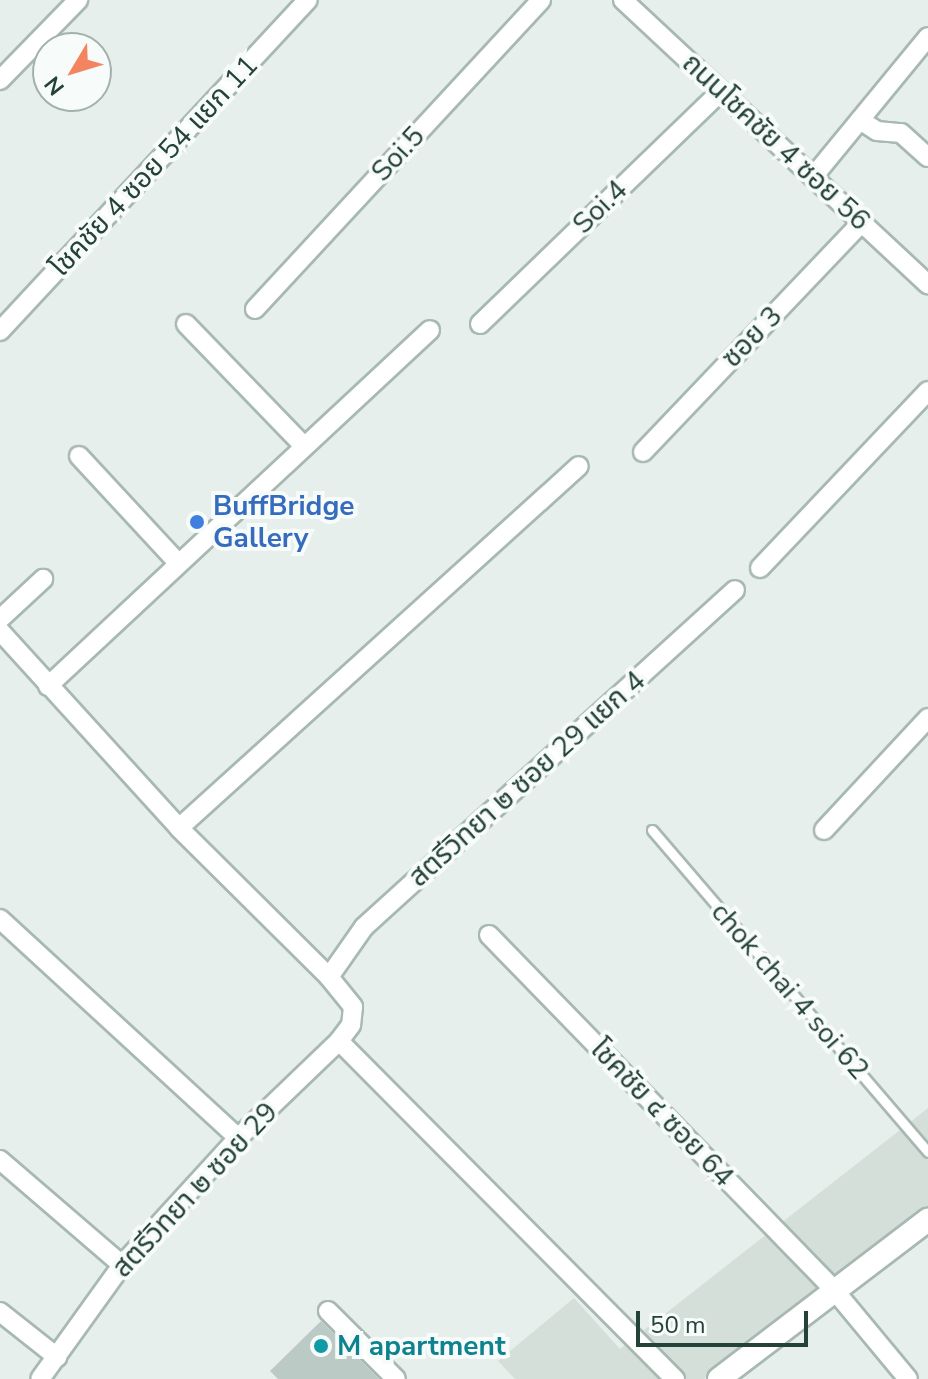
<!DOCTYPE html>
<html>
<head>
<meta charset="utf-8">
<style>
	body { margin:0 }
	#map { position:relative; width:928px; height:1379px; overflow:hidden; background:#e6efeb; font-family:"Nunito Sans","Noto Sans Thai",sans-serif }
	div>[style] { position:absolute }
	.built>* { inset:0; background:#d4dfda }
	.building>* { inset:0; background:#bbcac4 }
	.roads { filter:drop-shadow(2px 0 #a8b8b2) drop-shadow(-2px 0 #a8b8b2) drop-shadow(0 2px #a8b8b2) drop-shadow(0 -2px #a8b8b2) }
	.service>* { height:9px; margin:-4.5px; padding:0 4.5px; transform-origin:4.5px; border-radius:4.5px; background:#fff }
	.minor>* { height:18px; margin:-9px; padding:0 9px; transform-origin:9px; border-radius:9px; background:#fff }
	.tertiary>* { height:22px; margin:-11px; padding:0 11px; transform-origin:11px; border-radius:11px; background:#fff }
	.dots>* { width:22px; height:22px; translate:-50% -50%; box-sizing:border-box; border:4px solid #f7fbf9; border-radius:50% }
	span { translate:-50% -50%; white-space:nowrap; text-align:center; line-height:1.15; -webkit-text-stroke:8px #f7fbf9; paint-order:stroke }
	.street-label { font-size:28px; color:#24423a }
	.shop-label { font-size:28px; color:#366cbe; font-weight:700 }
	.left { translate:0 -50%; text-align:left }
	.culture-label { font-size:28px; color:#0d838f; font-weight:700 }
	.north { position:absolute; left:32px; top:32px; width:80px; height:80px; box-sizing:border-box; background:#f7fbf9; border:2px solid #a3b1ad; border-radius:50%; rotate:232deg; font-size:22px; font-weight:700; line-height:32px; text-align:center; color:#24423a }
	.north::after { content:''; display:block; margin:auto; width:28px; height:36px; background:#f4845f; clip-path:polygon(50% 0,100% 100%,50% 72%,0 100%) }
	.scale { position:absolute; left:636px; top:1311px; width:172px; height:36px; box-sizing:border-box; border:4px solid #24423a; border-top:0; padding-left:10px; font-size:24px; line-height:28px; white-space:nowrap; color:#24423a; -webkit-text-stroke:6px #f7fbf9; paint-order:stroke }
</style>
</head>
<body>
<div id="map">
	<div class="built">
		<div style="clip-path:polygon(928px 1108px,928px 1207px,704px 1379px,515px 1379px,498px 1361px,574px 1298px,620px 1349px)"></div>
	</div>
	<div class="building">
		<div style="clip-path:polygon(321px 1321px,379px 1379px,278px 1379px,270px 1371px)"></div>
	</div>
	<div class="roads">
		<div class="service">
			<div style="left:652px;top:830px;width:424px;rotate:49.4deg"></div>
		</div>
		<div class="minor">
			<div style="left:623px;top:0;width:417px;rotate:43deg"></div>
			<div style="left:0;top:80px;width:112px;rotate:-45.7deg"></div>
			<div style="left:860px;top:120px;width:20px;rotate:33deg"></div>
			<div style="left:877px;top:131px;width:24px;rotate:5deg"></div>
			<div style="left:901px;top:133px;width:36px;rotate:42deg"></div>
			<div style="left:813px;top:177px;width:181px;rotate:-50.6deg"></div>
			<div style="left:255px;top:309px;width:421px;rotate:-47.2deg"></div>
			<div style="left:186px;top:324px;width:168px;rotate:46deg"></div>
			<div style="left:480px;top:324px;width:335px;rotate:-44deg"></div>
			<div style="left:0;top:331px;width:452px;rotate:-47.1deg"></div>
			<div style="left:643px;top:452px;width:318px;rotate:-46.4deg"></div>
			<div style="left:79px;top:456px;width:146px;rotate:47.2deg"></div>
			<div style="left:760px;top:568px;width:244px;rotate:-46.5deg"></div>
			<div style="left:0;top:619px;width:59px;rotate:-42.9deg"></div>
			<div style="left:0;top:631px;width:266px;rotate:47.7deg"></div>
			<div style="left:179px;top:828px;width:211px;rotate:44.8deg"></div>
			<div style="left:329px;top:977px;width:38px;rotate:51deg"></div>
			<div style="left:353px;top:1007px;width:18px;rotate:96deg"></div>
			<div style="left:351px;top:1025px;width:20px;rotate:127deg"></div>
			<div style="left:339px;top:1041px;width:140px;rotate:136.2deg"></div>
			<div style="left:238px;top:1138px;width:172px;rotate:132.4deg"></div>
			<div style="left:122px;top:1265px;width:140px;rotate:125.7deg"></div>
			<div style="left:48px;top:686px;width:522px;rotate:-42.98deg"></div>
			<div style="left:179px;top:828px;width:539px;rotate:-42.15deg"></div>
			<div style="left:824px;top:830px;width:153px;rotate:-47.1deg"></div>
			<div style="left:0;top:919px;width:323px;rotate:42.6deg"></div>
			<div style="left:489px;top:935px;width:496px;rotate:45.8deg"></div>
			<div style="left:835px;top:1291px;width:114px;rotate:50.3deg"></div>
			<div style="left:329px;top:977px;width:61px;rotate:-55deg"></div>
			<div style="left:364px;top:927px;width:501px;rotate:-42.25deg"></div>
			<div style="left:339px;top:1041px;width:477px;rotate:45.2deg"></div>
			<div style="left:0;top:1160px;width:161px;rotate:40.7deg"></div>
			<div style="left:328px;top:1311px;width:96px;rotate:45deg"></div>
			<div style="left:0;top:1312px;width:73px;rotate:38.3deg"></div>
		</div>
		<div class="tertiary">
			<div style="left:719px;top:1379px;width:263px;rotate:-37.3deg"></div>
		</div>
	</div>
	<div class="dots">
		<div style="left:197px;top:522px;background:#3f7fe0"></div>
		<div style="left:321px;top:1346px;background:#0f9aa8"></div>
	</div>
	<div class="street-label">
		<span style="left:776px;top:142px;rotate:43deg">ถนนโชคชัย 4 ซอย 56</span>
		<span style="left:398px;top:154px;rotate:-47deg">Soi.5</span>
		<span style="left:154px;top:166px;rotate:-47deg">โชคชัย 4 ซอย 54 แยก 11</span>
		<span style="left:600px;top:207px;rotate:-44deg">Soi.4</span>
		<span style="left:752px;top:337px;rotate:-46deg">ซอย 3</span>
		<span style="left:527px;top:779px;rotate:-42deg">สตรีวิทยา ๒ ซอย 29 แยก 4</span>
		<span style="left:790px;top:991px;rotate:49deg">chok chai 4 soi 62</span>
		<span style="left:662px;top:1113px;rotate:46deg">โชคชัย ๔ ซอย 64</span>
		<span style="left:195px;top:1190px;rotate:-47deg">สตรีวิทยา ๒ ซอย 29</span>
	</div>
	<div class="shop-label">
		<span class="left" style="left:213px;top:522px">BuffBridge<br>Gallery</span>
	</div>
	<div class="culture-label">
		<span class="left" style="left:337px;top:1346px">M apartment</span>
	</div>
	<div class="north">N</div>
	<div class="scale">50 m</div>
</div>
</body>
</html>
